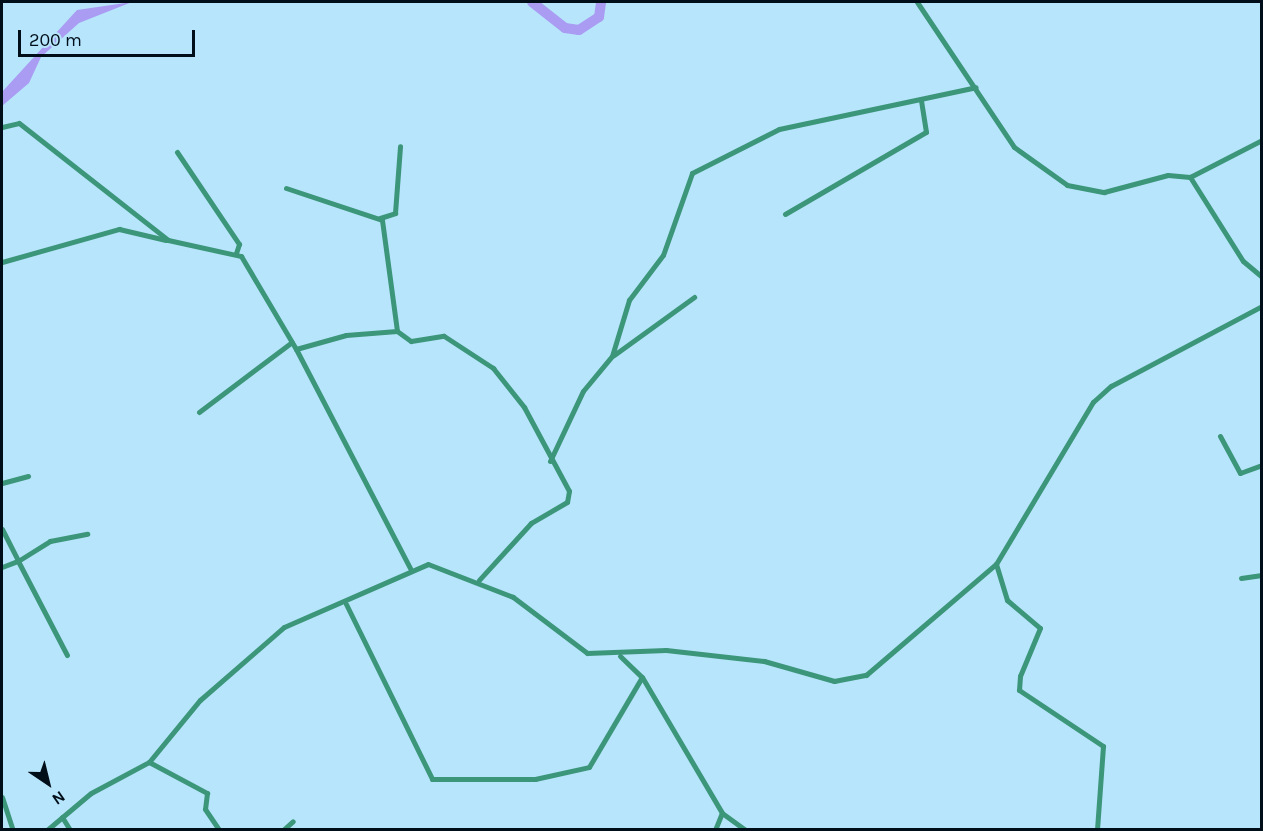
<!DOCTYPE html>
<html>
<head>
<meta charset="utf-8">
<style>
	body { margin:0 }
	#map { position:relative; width:1263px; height:831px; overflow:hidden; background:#b7e5fc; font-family:Karla,sans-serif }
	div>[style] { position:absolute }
	.water>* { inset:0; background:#a99cf2 }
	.river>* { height:10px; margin:-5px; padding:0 5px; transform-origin:5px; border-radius:5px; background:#a99cf2 }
	.minor>* { height:5px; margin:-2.5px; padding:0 2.5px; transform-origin:2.5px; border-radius:2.5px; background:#3c967a }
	span { translate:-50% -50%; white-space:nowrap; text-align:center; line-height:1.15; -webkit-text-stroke:4.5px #b7e5fc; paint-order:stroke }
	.frame { position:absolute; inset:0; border:3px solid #000e19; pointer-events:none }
	.north { position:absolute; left:18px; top:753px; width:60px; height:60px; -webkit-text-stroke:4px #b7e5fc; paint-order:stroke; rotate:145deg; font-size:16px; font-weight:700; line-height:24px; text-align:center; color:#000e19 }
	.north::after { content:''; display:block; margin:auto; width:21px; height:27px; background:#000e19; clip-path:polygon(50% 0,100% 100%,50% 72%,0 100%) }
	.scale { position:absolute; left:18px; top:30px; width:177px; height:27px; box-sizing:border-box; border:3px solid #000e19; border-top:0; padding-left:8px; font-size:18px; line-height:21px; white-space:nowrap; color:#000e19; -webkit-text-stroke:4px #b7e5fc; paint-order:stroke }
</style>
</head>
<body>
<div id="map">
	<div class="water">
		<div style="clip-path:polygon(132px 2px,79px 23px,41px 57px,29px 83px,2px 106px,2px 92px,77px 10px)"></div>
	</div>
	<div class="river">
		<div style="left:532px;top:2px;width:42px;rotate:38.2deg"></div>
		<div style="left:565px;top:28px;width:14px;rotate:8deg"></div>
		<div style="left:579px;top:30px;width:24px;rotate:-33deg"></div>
		<div style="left:599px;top:17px;width:15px;rotate:-82deg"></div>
	</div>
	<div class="minor">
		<div style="left:917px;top:2px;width:174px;rotate:56.2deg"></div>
		<div style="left:1014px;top:147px;width:65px;rotate:35.6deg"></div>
		<div style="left:1067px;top:185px;width:38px;rotate:11deg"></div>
		<div style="left:1104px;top:192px;width:66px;rotate:-14.9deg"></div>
		<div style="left:1168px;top:175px;width:22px;rotate:5deg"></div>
		<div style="left:1190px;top:177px;width:81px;rotate:-27.2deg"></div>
		<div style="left:2px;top:127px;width:17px;rotate:-13deg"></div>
		<div style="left:19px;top:123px;width:189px;rotate:38.1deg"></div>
		<div style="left:168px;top:240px;width:75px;rotate:12.4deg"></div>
		<div style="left:241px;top:256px;width:108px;rotate:59.4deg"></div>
		<div style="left:296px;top:349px;width:247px;rotate:62.5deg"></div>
		<div style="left:177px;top:152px;width:111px;rotate:56deg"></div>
		<div style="left:239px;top:244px;width:9px;rotate:108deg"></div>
		<div style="left:1190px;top:177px;width:99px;rotate:57.8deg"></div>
		<div style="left:1243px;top:261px;width:25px;rotate:40deg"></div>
		<div style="left:286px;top:188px;width:101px;rotate:18.4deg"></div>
		<div style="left:382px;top:220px;width:112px;rotate:82.3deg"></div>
		<div style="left:397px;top:331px;width:17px;rotate:36deg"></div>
		<div style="left:411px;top:341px;width:33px;rotate:-9deg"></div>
		<div style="left:444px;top:336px;width:59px;rotate:33.1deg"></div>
		<div style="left:493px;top:368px;width:50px;rotate:51.5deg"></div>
		<div style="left:524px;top:407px;width:95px;rotate:61.8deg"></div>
		<div style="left:569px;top:491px;width:11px;rotate:100deg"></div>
		<div style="left:567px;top:502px;width:42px;rotate:149.7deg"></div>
		<div style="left:531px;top:523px;width:77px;rotate:132.4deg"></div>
		<div style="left:785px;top:214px;width:163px;rotate:-30.2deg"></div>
		<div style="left:926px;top:132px;width:33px;rotate:-99deg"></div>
		<div style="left:380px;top:218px;width:16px;rotate:-18deg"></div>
		<div style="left:395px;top:213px;width:67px;rotate:-85.7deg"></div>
		<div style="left:2px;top:262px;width:122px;rotate:-15.8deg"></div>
		<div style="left:119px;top:229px;width:48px;rotate:13.2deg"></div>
		<div style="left:296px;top:349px;width:52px;rotate:-15.6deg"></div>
		<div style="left:346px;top:335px;width:51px;rotate:-4.5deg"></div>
		<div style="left:614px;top:355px;width:99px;rotate:-35.9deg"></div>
		<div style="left:199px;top:412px;width:116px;rotate:-37deg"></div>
		<div style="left:1220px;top:436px;width:42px;rotate:61.6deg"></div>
		<div style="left:1240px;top:473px;width:23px;rotate:-20deg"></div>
		<div style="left:550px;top:461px;width:77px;rotate:-64.8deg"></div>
		<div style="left:583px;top:391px;width:45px;rotate:-50.4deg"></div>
		<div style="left:612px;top:356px;width:59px;rotate:-73.1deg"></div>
		<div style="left:629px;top:300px;width:56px;rotate:-52.9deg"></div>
		<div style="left:663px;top:255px;width:87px;rotate:-70.5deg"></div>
		<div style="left:692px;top:173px;width:97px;rotate:-26.8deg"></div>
		<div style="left:779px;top:129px;width:201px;rotate:-12deg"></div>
		<div style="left:2px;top:483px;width:27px;rotate:-15deg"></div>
		<div style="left:2px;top:529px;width:36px;rotate:63deg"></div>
		<div style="left:18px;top:561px;width:38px;rotate:-32deg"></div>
		<div style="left:50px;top:541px;width:38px;rotate:-11deg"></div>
		<div style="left:996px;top:564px;width:38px;rotate:73deg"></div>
		<div style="left:1007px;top:600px;width:43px;rotate:40.3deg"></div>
		<div style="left:1040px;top:628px;width:52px;rotate:112.6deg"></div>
		<div style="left:1020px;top:676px;width:14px;rotate:94deg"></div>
		<div style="left:1019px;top:690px;width:101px;rotate:33.7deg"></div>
		<div style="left:1103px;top:746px;width:84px;rotate:94.1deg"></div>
		<div style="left:2px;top:567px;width:17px;rotate:-21deg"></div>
		<div style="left:18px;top:561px;width:106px;rotate:62.5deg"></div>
		<div style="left:1241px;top:578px;width:21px;rotate:-8deg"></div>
		<div style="left:346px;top:604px;width:195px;rotate:63.8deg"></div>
		<div style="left:432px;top:779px;width:103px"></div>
		<div style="left:535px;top:779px;width:55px;rotate:-12.5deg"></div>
		<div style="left:589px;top:767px;width:104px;rotate:-59.5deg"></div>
		<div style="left:620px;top:656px;width:30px;rotate:44deg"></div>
		<div style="left:642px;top:677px;width:158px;rotate:59.5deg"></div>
		<div style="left:722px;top:813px;width:29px;rotate:36deg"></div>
		<div style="left:149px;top:762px;width:66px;rotate:28.1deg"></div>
		<div style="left:207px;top:793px;width:16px;rotate:97deg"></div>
		<div style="left:205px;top:809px;width:25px;rotate:56deg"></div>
		<div style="left:2px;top:797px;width:35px;rotate:72deg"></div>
		<div style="left:62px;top:817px;width:15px;rotate:58deg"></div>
		<div style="left:47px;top:830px;width:57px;rotate:-40.1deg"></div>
		<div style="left:91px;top:793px;width:66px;rotate:-28.1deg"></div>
		<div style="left:149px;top:762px;width:80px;rotate:-50.6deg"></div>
		<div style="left:200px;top:700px;width:111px;rotate:-41deg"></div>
		<div style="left:284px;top:627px;width:157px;rotate:-23.6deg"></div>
		<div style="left:428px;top:564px;width:91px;rotate:21.2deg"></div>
		<div style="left:513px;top:597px;width:93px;rotate:37.1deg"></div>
		<div style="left:587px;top:653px;width:79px;rotate:-2.2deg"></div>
		<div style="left:666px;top:650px;width:99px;rotate:6.4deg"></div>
		<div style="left:764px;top:661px;width:73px;rotate:15.9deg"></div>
		<div style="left:834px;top:681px;width:33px;rotate:-11deg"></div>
		<div style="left:866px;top:675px;width:171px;rotate:-40.5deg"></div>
		<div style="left:996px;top:564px;width:189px;rotate:-59.1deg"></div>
		<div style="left:1093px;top:402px;width:24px;rotate:-42deg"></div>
		<div style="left:1111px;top:386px;width:171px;rotate:-27.9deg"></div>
		<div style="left:283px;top:830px;width:13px;rotate:-42deg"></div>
		<div style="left:715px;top:830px;width:18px;rotate:-68deg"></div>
	</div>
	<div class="frame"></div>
	<div class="north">N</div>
	<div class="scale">200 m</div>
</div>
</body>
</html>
